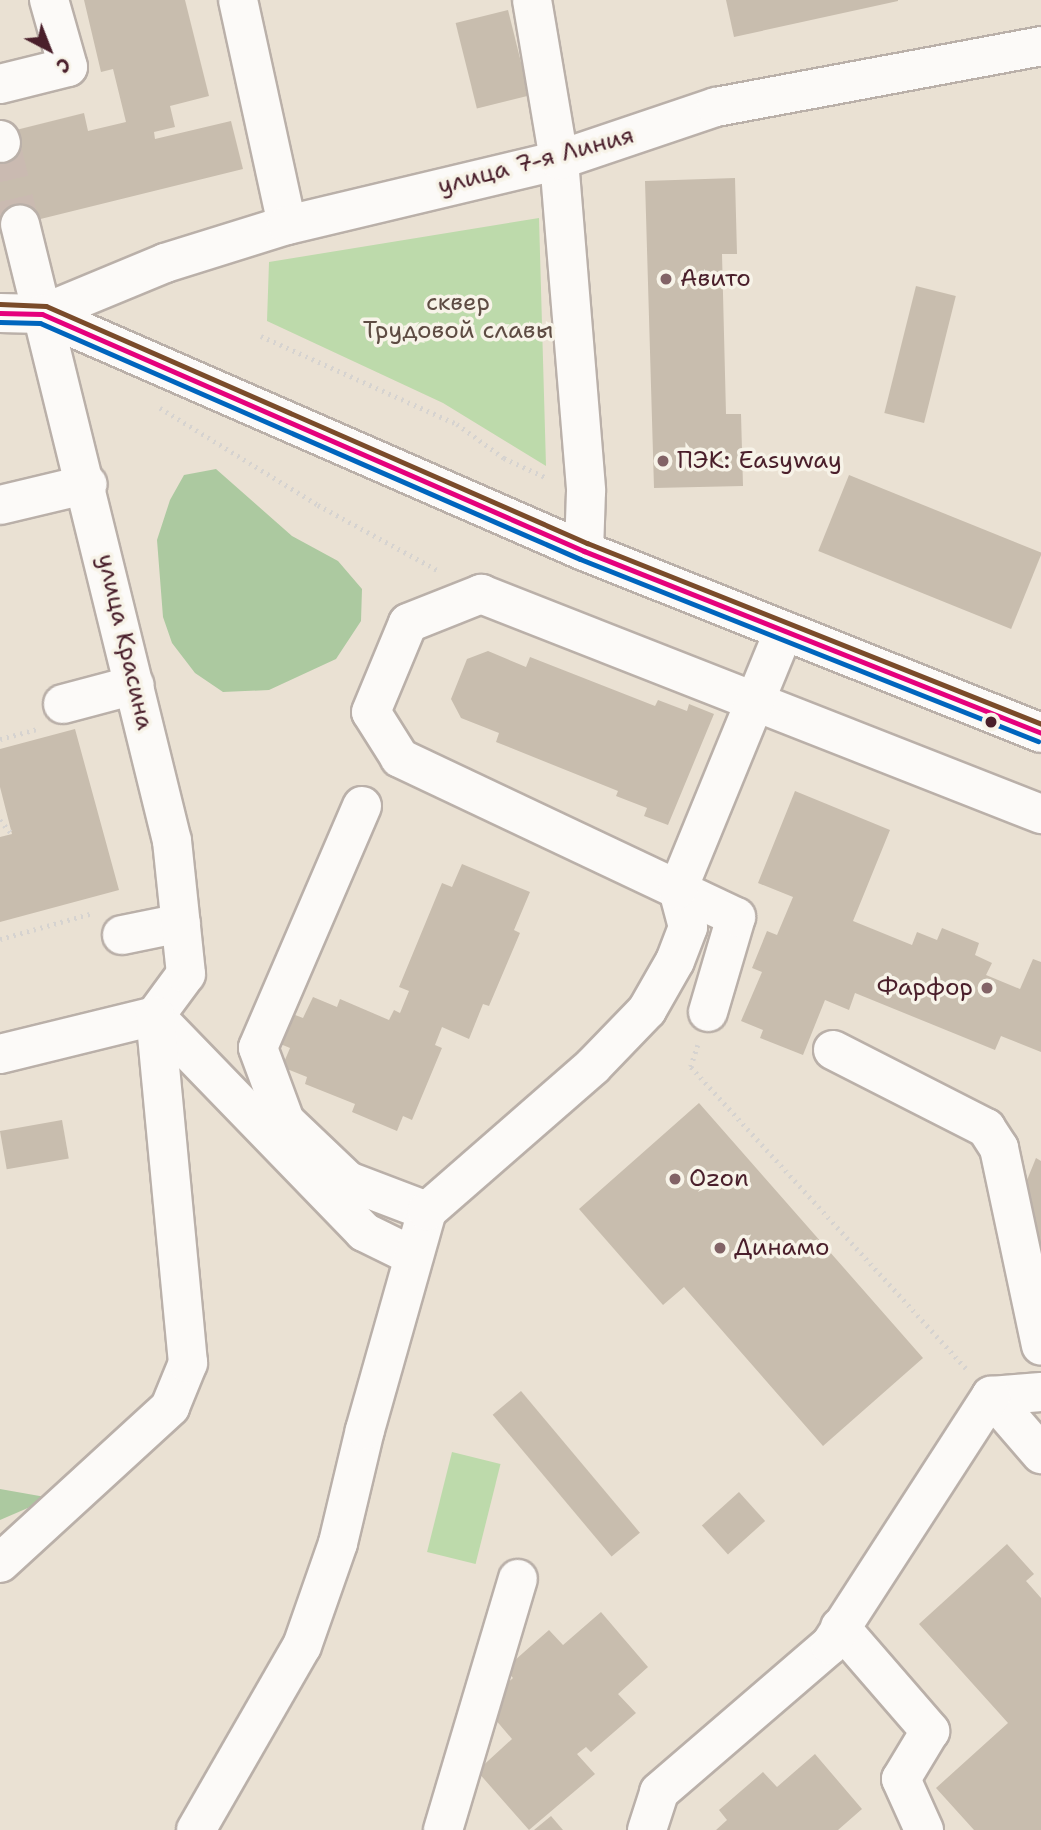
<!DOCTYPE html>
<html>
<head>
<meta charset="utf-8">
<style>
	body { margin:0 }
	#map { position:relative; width:1041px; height:1830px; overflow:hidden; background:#eae1d3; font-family:"Shantell Sans",sans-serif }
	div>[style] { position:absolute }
	.green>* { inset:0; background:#bddaab; transform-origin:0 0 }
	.forest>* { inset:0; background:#acc9a0 }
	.building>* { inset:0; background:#c8bdae; transform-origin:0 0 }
	.minor-tunnel>* { height:38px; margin-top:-19px; transform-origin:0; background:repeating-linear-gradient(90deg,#cabab1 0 38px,transparent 0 57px) }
	.path>* { height:4.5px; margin-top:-2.25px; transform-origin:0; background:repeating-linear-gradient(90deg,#d6d3d0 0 2px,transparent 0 7px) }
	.roads { filter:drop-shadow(2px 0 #bab0a9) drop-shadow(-2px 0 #bab0a9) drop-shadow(0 2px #bab0a9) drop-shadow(0 -2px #bab0a9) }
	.minor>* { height:38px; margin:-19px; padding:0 19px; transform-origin:19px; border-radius:19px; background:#fcfaf8 }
	.major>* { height:38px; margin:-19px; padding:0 19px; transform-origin:19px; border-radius:19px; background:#fcfaf8 }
	.bus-1>* { height:5px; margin:-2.5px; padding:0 2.5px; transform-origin:2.5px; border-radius:2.5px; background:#e5007d }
	.bus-2>* { height:5px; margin:-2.5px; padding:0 2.5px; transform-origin:2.5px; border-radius:2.5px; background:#0065bd }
	.bus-3>* { height:5px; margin:-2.5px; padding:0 2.5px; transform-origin:2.5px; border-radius:2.5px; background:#7a4b2a }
	.dots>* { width:19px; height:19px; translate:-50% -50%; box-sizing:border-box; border:4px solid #f7f3e8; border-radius:50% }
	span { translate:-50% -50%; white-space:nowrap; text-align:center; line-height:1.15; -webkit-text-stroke:7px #f7f3e8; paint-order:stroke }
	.street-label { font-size:24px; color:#4a1f2b }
	.poi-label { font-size:24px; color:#4a1f2b }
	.left { translate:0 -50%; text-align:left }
	.right { translate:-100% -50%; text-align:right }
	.park-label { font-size:24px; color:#5e4c43 }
	.north { position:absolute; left:14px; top:14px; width:70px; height:70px; -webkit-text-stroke:5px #f7f3e8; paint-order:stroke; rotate:138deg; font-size:19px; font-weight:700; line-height:28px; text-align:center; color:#4a1f2b }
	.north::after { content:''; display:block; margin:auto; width:24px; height:32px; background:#4a1f2b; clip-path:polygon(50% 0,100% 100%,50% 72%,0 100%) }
</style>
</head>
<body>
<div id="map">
	<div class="green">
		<div style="clip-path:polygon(539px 218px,546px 466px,443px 403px,267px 321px,269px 262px)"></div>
		<div style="left:452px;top:1452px;width:50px;height:103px;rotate:14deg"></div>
	</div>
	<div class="forest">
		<div style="clip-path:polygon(216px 469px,292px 536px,338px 561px,362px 589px,361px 621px,336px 659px,269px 690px,223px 692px,195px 673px,172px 643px,163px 617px,157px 540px,170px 500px,184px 475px)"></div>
		<div style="clip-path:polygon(0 1489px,51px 1498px,0 1520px)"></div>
	</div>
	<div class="building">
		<div style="clip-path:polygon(84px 0,185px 0,209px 96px,170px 106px,175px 127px,154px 132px,155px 139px,231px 121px,243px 169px,0 229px,0 143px,19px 139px,16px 130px,84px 113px,88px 131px,126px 122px,113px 69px,101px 72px)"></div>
		<div style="clip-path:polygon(726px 0,898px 0,898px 1px,734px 37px)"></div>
		<div style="left:508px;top:10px;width:88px;height:54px;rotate:76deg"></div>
		<div style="clip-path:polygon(735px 178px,737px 254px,722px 254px,726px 414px,741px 414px,743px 486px,654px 488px,645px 181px)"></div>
		<div style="left:916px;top:286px;width:41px;height:131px;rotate:14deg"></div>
		<div style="left:849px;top:475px;width:208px;height:82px;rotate:22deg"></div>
		<div style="clip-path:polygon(488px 651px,526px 667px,530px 657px,655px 706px,658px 700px,687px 711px,689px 704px,714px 714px,668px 825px,644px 816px,647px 808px,616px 796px,618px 791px,496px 742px,499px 733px,461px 718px,451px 699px,467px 659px)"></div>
		<div style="clip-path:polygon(75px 729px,119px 890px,0 922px,0 837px,12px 834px,0 787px,0 749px)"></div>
		<div style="clip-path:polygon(795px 791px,890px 830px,853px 921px,912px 945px,917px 932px,937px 940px,942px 928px,979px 943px,975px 955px,992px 963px,986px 975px,1020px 989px,1033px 959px,1041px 962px,1041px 1052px,1001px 1036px,995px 1050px,855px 993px,849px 1010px,825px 1000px,803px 1055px,760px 1038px,763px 1030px,741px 1021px,762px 972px,752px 968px,767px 931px,777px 935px,793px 897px,758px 883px)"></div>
		<div style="clip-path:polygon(462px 864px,530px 892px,514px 930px,520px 933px,489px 1006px,483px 1004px,469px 1039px,442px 1027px,435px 1045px,442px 1048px,412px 1120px,403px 1116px,397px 1131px,352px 1112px,355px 1104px,305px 1084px,307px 1077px,282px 1067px,290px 1048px,278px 1043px,290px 1013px,303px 1018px,313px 997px,337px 1007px,340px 999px,389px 1020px,394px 1010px,400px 1013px,409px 991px,399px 987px,442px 883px,452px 887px)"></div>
		<div style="clip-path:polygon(699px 1103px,923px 1358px,823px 1446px,684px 1287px,663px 1305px,579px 1209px)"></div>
		<div style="left:62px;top:1120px;width:39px;height:63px;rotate:80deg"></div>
		<div style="clip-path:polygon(1036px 1158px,1041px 1161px,1041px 1262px,1018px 1202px)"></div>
		<div style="left:521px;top:1391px;width:185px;height:37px;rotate:50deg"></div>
		<div style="left:739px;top:1492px;width:39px;height:50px;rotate:48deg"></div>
		<div style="clip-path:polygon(1007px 1544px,1034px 1574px,1026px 1581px,1041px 1598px,1041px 1830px,974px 1830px,936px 1788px,1008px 1723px,919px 1624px)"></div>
		<div style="clip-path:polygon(601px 1612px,648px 1667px,618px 1694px,636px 1713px,591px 1752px,586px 1747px,577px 1754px,595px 1774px,529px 1830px,477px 1771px,512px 1739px,483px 1705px,513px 1678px,505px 1669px,549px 1630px,563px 1645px)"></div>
		<div style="clip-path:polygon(815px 1754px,862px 1809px,838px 1830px,716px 1830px,727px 1820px,719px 1810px,763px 1772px,777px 1787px)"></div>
		<div style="clip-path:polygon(551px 1816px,563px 1830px,534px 1830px)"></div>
	</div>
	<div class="minor-tunnel">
		<div style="left:1px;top:143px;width:83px;rotate:76.8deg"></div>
	</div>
	<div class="path">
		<div style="left:261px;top:336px;width:215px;rotate:24.2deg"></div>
		<div style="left:457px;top:424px;width:58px;rotate:35.9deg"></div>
		<div style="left:504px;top:458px;width:47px;rotate:24.9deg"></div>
		<div style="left:160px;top:408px;width:185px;rotate:31.5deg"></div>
		<div style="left:318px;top:505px;width:138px;rotate:28.6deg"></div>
		<div style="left:0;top:739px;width:38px;rotate:-15deg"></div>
		<div style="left:0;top:820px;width:18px;rotate:49deg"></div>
		<div style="left:0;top:939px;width:97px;rotate:-15.6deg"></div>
		<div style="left:698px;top:1045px;width:23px;rotate:108deg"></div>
		<div style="left:691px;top:1067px;width:409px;rotate:47.6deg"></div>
	</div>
	<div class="roads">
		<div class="minor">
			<div style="left:238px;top:0;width:230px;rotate:77.7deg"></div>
			<div style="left:532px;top:0;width:162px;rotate:80.4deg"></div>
			<div style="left:559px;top:160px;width:332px;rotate:85.3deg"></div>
			<div style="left:586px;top:491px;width:60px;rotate:91.9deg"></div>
			<div style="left:0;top:84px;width:70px;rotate:-14deg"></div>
			<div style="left:68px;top:67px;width:70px;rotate:-105.8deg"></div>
			<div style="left:0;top:140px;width:3px;rotate:72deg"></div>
			<div style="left:42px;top:314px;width:133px;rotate:-22.5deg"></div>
			<div style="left:165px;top:263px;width:128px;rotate:-17.3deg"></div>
			<div style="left:287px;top:225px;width:280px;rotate:-13.4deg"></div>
			<div style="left:559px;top:160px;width:166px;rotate:-18.7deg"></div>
			<div style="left:716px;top:107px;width:331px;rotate:-10.6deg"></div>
			<div style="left:0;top:505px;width:90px;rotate:-13.4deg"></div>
			<div style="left:63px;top:704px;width:74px;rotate:-14.8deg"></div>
			<div style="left:362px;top:806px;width:263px;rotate:113.3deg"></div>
			<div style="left:258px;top:1048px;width:78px;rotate:69.7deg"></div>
			<div style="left:285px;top:1121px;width:87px;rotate:43.6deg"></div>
			<div style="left:348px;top:1181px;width:85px;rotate:20.8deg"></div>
			<div style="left:122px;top:935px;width:60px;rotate:-11.5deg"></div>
			<div style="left:708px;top:1012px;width:99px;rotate:-73.6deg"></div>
			<div style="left:736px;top:917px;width:372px;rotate:-154.7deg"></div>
			<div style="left:400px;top:758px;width:54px;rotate:-122.2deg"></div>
			<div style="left:371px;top:712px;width:96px;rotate:-67.4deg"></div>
			<div style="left:408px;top:623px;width:79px;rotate:-21.7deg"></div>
			<div style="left:481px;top:594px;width:602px;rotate:21.45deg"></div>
			<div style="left:155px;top:1016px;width:301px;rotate:45.9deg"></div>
			<div style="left:364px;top:1232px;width:55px;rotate:26.1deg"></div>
			<div style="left:833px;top:1050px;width:172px;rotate:27deg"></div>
			<div style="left:986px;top:1128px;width:24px;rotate:57deg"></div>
			<div style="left:999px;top:1148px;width:202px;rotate:78deg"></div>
			<div style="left:0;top:1054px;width:160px;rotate:-13.8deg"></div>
			<div style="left:155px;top:1016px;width:52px;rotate:-53.6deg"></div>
			<div style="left:186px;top:974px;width:134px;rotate:-96deg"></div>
			<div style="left:172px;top:841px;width:635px;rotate:-103.84deg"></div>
			<div style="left:991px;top:1396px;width:77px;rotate:49.2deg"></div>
			<div style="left:991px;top:1396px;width:50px;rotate:-4.6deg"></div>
			<div style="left:0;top:1563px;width:231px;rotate:-42.5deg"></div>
			<div style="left:170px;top:1407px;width:48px;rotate:-67.8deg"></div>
			<div style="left:188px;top:1363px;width:349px;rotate:-95.4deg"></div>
			<div style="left:840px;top:1627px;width:138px;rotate:49.1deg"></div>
			<div style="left:930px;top:1731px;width:56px;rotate:121.1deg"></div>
			<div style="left:901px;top:1779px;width:56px;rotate:65.7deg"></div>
			<div style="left:196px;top:1830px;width:212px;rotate:-60.1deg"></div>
			<div style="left:302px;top:1646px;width:109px;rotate:-70.7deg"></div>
			<div style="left:338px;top:1543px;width:116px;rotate:-76.6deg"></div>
			<div style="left:365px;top:1430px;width:228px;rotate:-74.2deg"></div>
			<div style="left:427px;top:1211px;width:220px;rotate:-41.1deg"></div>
			<div style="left:593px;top:1066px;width:78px;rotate:-46deg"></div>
			<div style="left:647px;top:1010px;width:56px;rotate:-60.3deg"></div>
			<div style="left:675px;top:961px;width:36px;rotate:-69deg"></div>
			<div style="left:688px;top:927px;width:39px;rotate:-105deg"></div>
			<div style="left:678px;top:889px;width:279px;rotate:-67.7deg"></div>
			<div style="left:443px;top:1830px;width:262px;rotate:-73.4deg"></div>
			<div style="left:647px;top:1830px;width:40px;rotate:-72deg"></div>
			<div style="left:659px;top:1792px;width:225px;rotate:-40.7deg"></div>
			<div style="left:830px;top:1645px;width:297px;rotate:-57.1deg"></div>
		</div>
		<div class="major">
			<div style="left:0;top:313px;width:42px;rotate:1.4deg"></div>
			<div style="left:42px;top:314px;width:592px;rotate:23.62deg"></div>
			<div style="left:584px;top:551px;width:492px;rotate:21.7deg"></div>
		</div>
	</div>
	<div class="bus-1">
		<div style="left:0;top:313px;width:42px;rotate:1.4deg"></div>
		<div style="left:42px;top:314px;width:592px;rotate:23.62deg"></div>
		<div style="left:584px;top:551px;width:492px;rotate:21.7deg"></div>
	</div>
	<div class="bus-2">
		<div style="left:0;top:322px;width:40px;rotate:1.4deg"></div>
		<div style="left:40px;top:323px;width:589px;rotate:23.61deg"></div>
		<div style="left:580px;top:559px;width:493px;rotate:21.7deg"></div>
	</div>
	<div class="bus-3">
		<div style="left:0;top:304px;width:46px;rotate:2.5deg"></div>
		<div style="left:46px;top:306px;width:591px;rotate:23.66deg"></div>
		<div style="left:587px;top:543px;width:489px;rotate:21.7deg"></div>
	</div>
	<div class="dots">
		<div style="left:666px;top:279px;background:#826366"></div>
		<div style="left:663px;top:461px;background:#826366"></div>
		<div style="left:991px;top:722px;background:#4a1f2b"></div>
		<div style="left:987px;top:988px;background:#826366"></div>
		<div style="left:675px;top:1179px;background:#826366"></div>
		<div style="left:720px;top:1248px;background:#826366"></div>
	</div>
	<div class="street-label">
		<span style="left:536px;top:161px;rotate:-15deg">улица 7-я Линия</span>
		<span style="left:125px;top:642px;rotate:77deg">улица Красина</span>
	</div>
	<div class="poi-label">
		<span class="left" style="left:680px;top:279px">Авито</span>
		<span class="left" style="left:677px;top:461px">ПЭК: Easyway</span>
		<span class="right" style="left:973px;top:988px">Фарфор</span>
		<span class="left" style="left:689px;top:1179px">Ozon</span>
		<span class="left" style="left:734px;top:1248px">Динамо</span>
	</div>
	<div class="park-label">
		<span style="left:458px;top:317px">сквер<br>Трудовой славы</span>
	</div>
	<div class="north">С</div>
</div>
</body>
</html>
